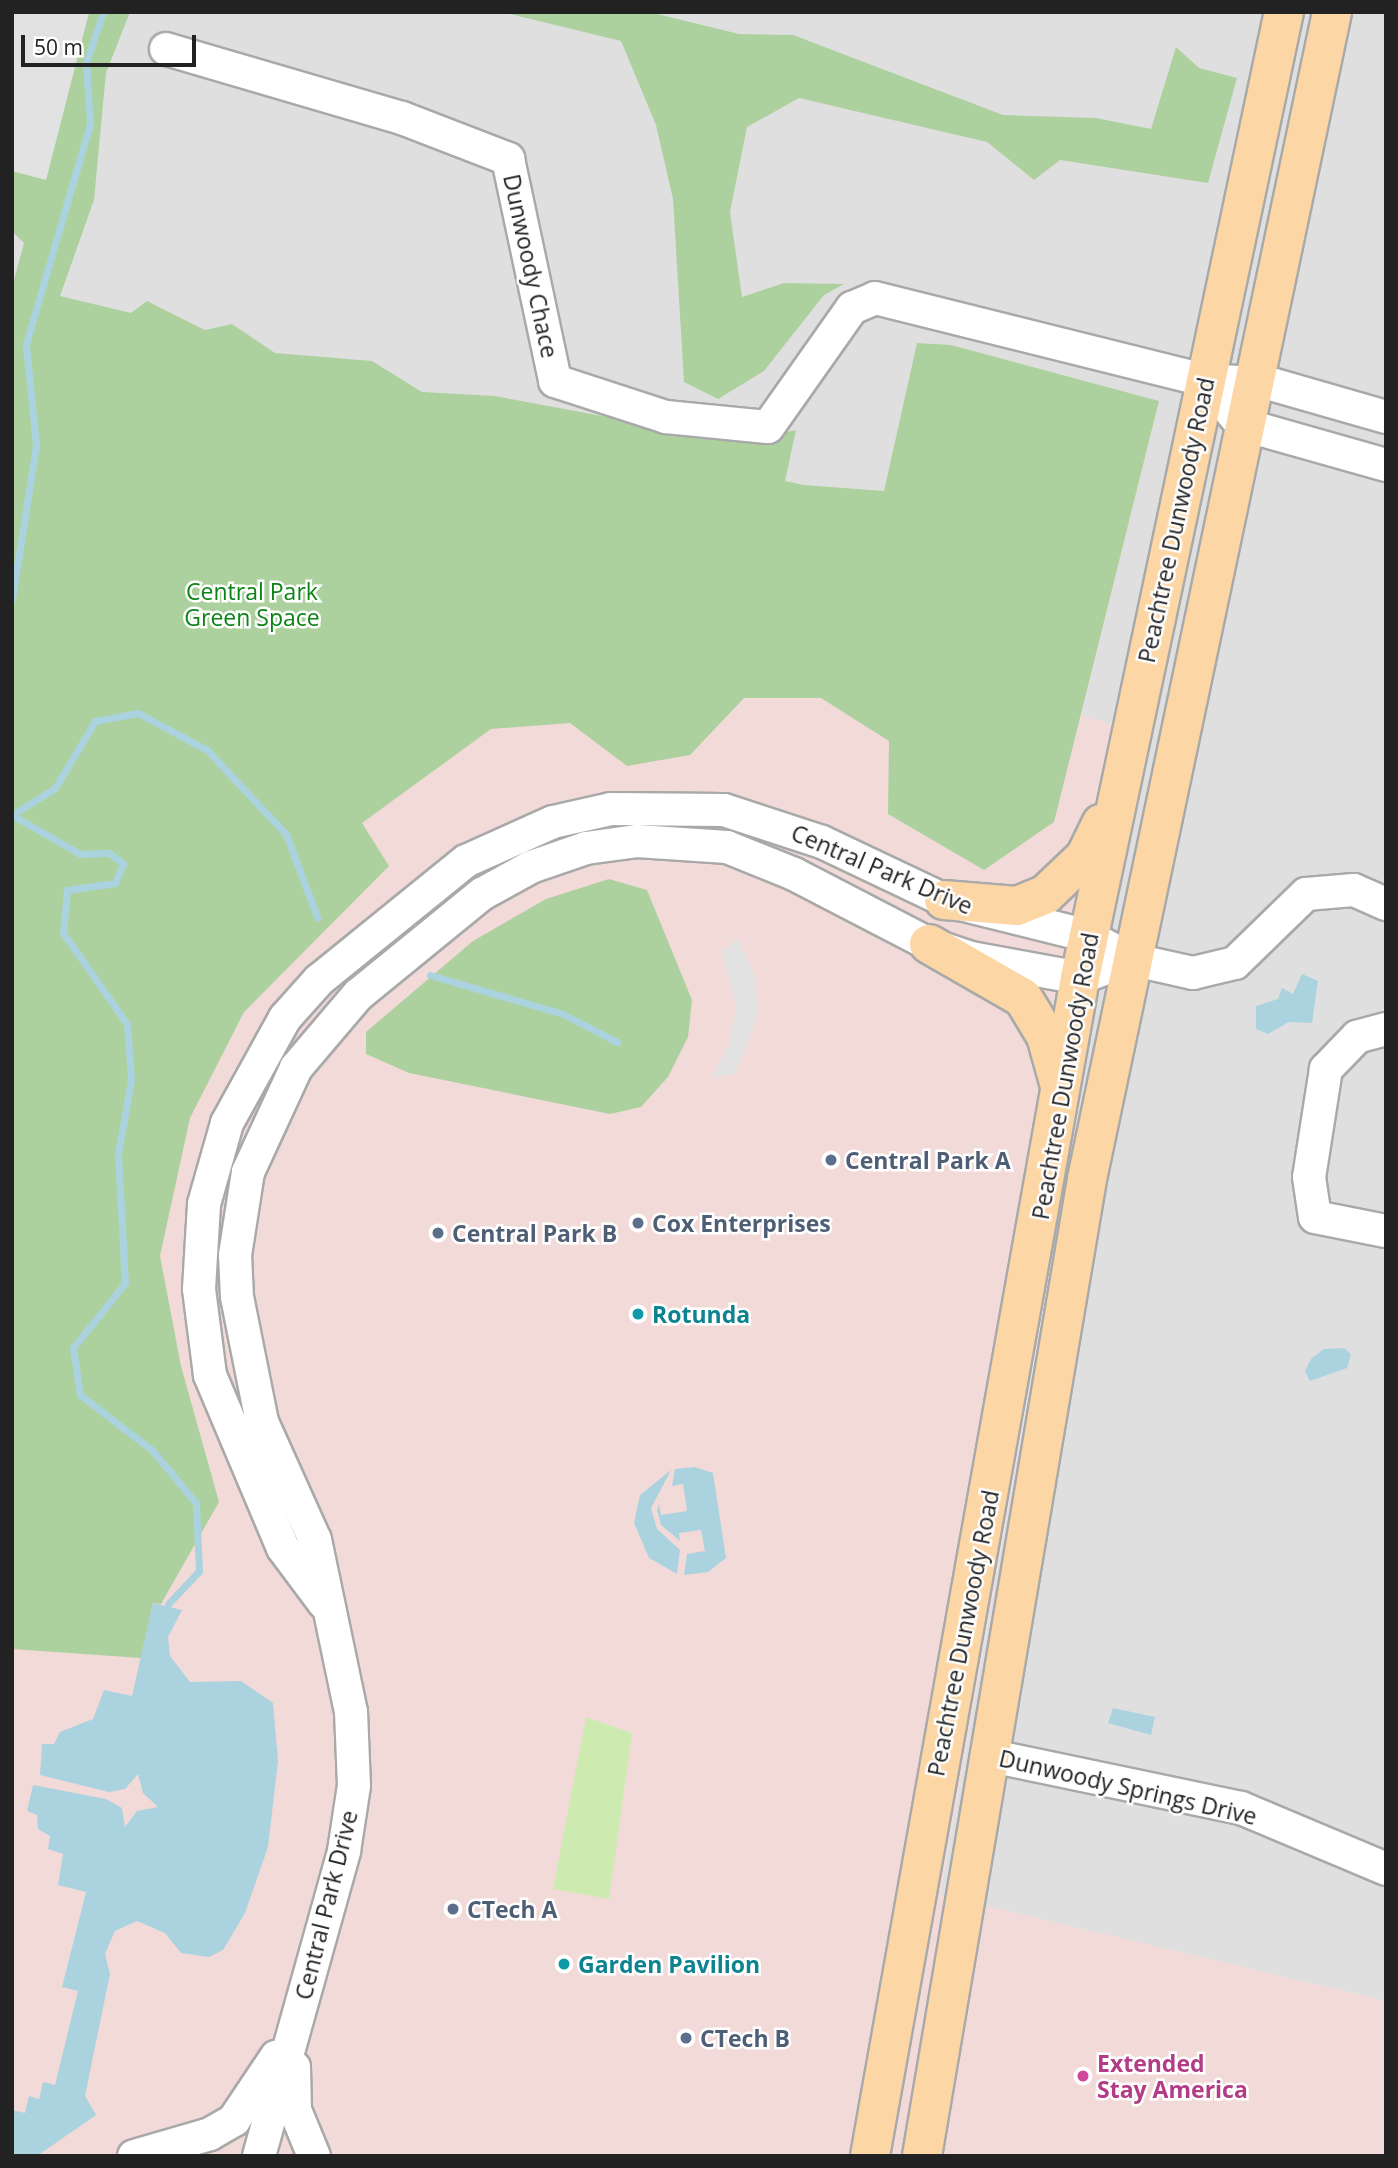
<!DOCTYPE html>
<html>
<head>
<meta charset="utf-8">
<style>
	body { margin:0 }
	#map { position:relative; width:1398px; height:2168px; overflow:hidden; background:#f2efe9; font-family:"Open Sans",sans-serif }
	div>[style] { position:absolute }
	.residential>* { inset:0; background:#e0dfdf }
	.commercial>* { inset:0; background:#f2dad9 }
	.grass>* { inset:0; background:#cdebb0 }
	.forest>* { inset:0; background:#add19e }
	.parking>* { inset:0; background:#e2e2e2 }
	.water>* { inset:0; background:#aad3df }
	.stream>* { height:7px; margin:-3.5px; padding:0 3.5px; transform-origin:3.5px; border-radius:3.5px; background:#aad3df }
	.roads { filter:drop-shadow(2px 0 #a9a9a9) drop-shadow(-2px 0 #a9a9a9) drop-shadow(0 2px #a9a9a9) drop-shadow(0 -2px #a9a9a9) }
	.minor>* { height:32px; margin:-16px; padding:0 16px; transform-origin:16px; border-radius:16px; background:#fff }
	.major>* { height:38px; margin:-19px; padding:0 19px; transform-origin:19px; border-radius:19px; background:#fcd6a4 }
	.dots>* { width:19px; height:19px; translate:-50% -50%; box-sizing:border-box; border:4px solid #fff; border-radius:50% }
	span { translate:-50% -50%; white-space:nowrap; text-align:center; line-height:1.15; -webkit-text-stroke:5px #fff; paint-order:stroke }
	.street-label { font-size:23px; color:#222 }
	.park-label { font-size:23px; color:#0c8416 }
	.service-label { font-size:23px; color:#4e5e75; font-weight:700 }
	.left { translate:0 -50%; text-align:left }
	.culture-label { font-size:23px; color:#0d838f; font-weight:700 }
	.hotel-label { font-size:23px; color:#b23c85; font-weight:700 }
	.frame { position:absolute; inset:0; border:14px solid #222; pointer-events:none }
	.scale { position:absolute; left:21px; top:35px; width:175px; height:32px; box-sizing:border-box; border:4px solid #222; border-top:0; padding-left:9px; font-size:21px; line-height:24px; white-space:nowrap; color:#222; -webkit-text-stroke:5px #fff; paint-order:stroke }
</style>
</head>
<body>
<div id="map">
	<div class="residential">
		<div style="clip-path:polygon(16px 12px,1386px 12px,1386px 2001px,940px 1896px,1080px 1100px,12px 373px)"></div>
	</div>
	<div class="commercial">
		<div style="clip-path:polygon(12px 373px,1144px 735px,940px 1895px,1386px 2001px,1386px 2156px,12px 2156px)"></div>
	</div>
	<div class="grass">
		<div style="clip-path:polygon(586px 1717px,632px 1733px,609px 1899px,553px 1889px)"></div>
	</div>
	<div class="forest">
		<div style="clip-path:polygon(89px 12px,130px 12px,106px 73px,94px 200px,60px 296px,131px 313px,147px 301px,205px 330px,232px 324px,275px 353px,372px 361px,422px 392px,495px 396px,742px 442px,796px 430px,785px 481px,804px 485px,884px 491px,917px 343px,951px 345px,1159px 401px,1054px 822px,984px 870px,888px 814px,889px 741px,821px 698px,744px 698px,690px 755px,627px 766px,570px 723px,491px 729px,362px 823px,389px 866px,244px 1012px,190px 1118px,160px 1256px,181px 1366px,219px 1502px,161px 1604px,153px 1603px,141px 1658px,12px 1649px,12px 287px,24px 243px,12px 231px,12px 171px,46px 179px)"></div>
		<div style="clip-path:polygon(502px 12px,649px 12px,739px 34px,793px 35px,1003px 115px,1096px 118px,1151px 129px,1176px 47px,1199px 68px,1237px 78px,1208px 183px,1060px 160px,1034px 180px,987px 142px,799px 98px,747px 127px,730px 212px,742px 297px,784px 283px,844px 284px,824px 295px,764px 371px,718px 399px,684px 382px,673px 199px,656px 125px,621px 41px)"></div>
		<div style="clip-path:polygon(609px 879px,647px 890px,692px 1000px,688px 1037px,668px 1077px,641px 1107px,610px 1114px,409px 1073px,366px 1054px,366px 1032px,473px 941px,546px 899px)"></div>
	</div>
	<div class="parking">
		<div style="clip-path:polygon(12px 12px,89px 12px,46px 180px,12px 171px)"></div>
		<div style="clip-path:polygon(738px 939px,755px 976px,758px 1015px,735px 1074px,712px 1077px,729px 1044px,736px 1007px,721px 951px)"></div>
	</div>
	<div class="water">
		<div style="clip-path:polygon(1302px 974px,1318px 981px,1312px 1023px,1289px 1022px,1268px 1034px,1256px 1029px,1256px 1006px,1278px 999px,1282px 988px,1293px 994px)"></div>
		<div style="clip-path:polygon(1344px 1348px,1351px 1354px,1347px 1368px,1310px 1381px,1305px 1371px,1311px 1359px,1324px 1349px)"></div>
		<div style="clip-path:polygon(695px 1467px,713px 1473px,726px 1558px,708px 1572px,684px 1575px,687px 1554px,705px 1551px,701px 1530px,679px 1533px,680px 1541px,661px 1525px,657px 1510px,659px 1504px,661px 1515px,687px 1511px,683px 1484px,672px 1486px,675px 1469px)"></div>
		<div style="clip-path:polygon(671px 1470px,651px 1508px,657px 1529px,680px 1550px,677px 1574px,649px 1558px,634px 1523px,640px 1495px)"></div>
		<div style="clip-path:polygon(153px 1603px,182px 1610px,168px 1637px,170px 1656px,190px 1682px,241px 1681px,273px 1703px,278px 1761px,268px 1847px,245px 1913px,223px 1950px,209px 1957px,181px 1953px,165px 1933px,137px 1921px,115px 1931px,105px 1954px,110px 1974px,85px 2096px,96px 2115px,37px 2156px,12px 2156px,12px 2110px,25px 2113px,29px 2096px,39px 2099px,43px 2082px,55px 2085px,78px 1991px,62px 1987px,86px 1892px,58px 1885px,63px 1854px,48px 1849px,50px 1836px,38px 1829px,37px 1815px,27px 1811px,33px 1785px,106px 1799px,122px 1808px,125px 1827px,137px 1811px,158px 1807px,143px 1793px,138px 1774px,125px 1789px,109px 1792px,40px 1775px,42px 1744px,54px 1744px,60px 1732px,93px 1719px,104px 1690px,132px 1696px)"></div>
		<div style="clip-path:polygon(1113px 1708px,1155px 1717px,1151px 1735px,1108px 1723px)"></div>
	</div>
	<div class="stream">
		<div style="left:12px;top:599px;width:156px;rotate:-81.1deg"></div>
		<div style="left:36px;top:445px;width:101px;rotate:-95.7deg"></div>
		<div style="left:26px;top:344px;width:229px;rotate:-73.8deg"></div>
		<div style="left:90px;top:124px;width:61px;rotate:-93.8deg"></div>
		<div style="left:86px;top:63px;width:54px;rotate:-71.6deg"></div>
		<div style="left:12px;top:815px;width:78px;rotate:29.8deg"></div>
		<div style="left:80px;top:854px;width:29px;rotate:-2deg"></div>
		<div style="left:109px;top:853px;width:18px;rotate:38deg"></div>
		<div style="left:123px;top:864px;width:21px;rotate:113deg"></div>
		<div style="left:115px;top:883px;width:49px;rotate:171.7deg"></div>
		<div style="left:67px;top:890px;width:43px;rotate:95.3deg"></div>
		<div style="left:63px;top:933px;width:111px;rotate:54.9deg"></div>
		<div style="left:127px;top:1024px;width:56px;rotate:85.9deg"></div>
		<div style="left:131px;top:1080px;width:75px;rotate:100deg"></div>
		<div style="left:118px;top:1154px;width:129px;rotate:86.9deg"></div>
		<div style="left:125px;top:1283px;width:83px;rotate:128.7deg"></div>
		<div style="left:73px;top:1348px;width:48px;rotate:81.5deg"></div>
		<div style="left:80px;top:1395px;width:91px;rotate:37.4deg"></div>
		<div style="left:152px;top:1450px;width:69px;rotate:50.3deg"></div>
		<div style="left:196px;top:1503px;width:68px;rotate:87.5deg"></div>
		<div style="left:199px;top:1571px;width:45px;rotate:133.2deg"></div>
		<div style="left:12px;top:815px;width:51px;rotate:-32.1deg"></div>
		<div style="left:55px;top:788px;width:78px;rotate:-59.2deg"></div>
		<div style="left:95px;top:721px;width:44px;rotate:-10.5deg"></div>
		<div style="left:138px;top:713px;width:78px;rotate:28.2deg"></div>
		<div style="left:207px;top:750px;width:115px;rotate:46.8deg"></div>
		<div style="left:286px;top:834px;width:89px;rotate:69.5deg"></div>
		<div style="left:430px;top:975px;width:139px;rotate:16.3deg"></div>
		<div style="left:563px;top:1014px;width:61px;rotate:27.4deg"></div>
	</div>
	<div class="roads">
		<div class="minor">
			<div style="left:166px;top:49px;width:246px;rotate:16.3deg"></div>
			<div style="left:402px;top:118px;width:114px;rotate:21.1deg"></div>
			<div style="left:508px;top:159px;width:227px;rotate:78deg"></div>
			<div style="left:555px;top:381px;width:117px;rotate:18deg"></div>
			<div style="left:666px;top:417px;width:102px;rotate:5.6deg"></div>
			<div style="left:768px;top:427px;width:146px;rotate:-54.8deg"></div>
			<div style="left:852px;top:308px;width:25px;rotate:-23deg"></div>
			<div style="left:875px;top:298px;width:340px;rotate:14deg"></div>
			<div style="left:1205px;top:380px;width:66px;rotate:3.5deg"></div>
			<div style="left:1271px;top:384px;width:120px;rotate:16deg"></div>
			<div style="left:1205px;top:380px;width:57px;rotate:50.7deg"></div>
			<div style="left:1241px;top:424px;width:151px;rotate:15.8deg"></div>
			<div style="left:1386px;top:1029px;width:30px;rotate:165deg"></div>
			<div style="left:1357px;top:1037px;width:45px;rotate:134.1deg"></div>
			<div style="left:1326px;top:1069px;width:109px;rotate:98.9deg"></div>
			<div style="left:1309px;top:1177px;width:40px;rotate:81.5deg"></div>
			<div style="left:1315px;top:1217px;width:72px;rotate:11.2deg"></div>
			<div style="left:324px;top:1603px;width:69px;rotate:-126.7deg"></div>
			<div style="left:283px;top:1548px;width:188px;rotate:-112.9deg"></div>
			<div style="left:210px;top:1375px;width:87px;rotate:-97.3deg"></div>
			<div style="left:199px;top:1289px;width:85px;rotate:-86.6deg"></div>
			<div style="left:204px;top:1204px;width:84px;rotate:-74.1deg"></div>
			<div style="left:227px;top:1123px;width:120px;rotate:-61.1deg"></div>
			<div style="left:285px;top:1018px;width:51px;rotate:-48.2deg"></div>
			<div style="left:319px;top:980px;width:189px;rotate:-39deg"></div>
			<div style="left:466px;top:861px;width:95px;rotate:-24.1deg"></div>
			<div style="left:553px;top:822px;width:59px;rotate:-12.6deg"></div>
			<div style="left:611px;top:809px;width:113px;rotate:0.5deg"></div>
			<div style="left:724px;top:810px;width:103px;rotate:18.1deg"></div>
			<div style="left:822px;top:842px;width:135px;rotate:25.4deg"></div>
			<div style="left:944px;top:900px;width:148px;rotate:14deg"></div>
			<div style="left:1088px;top:936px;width:48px;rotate:28.7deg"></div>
			<div style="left:1130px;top:959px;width:65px;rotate:12.5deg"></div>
			<div style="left:1193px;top:973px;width:43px;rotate:-13.4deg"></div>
			<div style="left:1235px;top:963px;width:99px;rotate:-44.2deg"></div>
			<div style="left:1306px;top:894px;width:48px;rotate:-4.8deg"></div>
			<div style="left:1354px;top:890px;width:35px;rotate:24deg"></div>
			<div style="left:987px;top:1755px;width:259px;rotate:11.8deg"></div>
			<div style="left:1241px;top:1808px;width:157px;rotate:22.8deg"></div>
			<div style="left:294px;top:2067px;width:43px;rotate:88.7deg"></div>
			<div style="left:295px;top:2110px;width:50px;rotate:67.6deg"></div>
			<div style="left:134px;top:2156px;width:79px;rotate:-16.1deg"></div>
			<div style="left:210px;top:2134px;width:28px;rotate:-30deg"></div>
			<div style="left:234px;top:2120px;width:76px;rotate:-56.3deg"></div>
			<div style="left:259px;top:2156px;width:317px;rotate:-74.4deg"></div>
			<div style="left:344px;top:1851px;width:66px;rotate:-81.3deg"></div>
			<div style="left:354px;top:1786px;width:74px;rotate:-92.3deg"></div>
			<div style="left:351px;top:1712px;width:176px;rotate:-101.8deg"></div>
			<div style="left:315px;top:1540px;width:129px;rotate:-114.2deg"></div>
			<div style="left:262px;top:1422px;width:127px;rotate:-101.3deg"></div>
			<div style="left:237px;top:1297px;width:42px;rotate:-92.7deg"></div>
			<div style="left:235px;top:1255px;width:84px;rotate:-81.1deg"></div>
			<div style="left:248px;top:1172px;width:115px;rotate:-65.2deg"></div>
			<div style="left:296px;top:1068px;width:96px;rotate:-49.7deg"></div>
			<div style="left:358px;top:995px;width:160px;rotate:-39.2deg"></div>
			<div style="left:482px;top:894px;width:56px;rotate:-28.9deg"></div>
			<div style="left:531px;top:867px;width:58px;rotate:-19.1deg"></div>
			<div style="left:586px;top:848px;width:51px;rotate:-7.8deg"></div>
			<div style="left:637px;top:841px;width:90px;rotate:3.8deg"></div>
			<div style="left:727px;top:847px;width:72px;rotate:21.9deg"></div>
			<div style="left:794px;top:874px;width:152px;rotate:27.4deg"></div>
			<div style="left:929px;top:944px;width:44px;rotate:18.4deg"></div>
			<div style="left:971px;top:958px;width:111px;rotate:10.4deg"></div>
			<div style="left:1080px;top:978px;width:53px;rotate:-20.8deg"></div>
		</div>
		<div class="major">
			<div style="left:944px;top:900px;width:73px;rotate:4.7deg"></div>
			<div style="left:1017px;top:906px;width:31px;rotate:-22deg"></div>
			<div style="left:1046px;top:894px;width:54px;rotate:-43.5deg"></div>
			<div style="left:1085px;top:857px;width:37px;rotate:-64deg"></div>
			<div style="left:929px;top:944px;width:108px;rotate:29.9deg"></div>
			<div style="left:1023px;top:998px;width:44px;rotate:58.8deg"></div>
			<div style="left:1046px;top:1036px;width:52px;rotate:74.4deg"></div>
			<div style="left:870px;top:2156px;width:1197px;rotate:-79.89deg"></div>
			<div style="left:1080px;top:978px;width:987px;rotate:-78.08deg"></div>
			<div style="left:922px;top:2156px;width:991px;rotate:-80.41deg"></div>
			<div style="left:1087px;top:1179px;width:1192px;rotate:-78.14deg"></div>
		</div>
	</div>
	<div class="dots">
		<div style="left:831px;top:1160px;background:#5c6f8a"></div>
		<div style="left:638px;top:1223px;background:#5c6f8a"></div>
		<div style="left:438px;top:1233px;background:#5c6f8a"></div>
		<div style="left:638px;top:1314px;background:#0f9aa8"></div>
		<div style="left:453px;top:1909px;background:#5c6f8a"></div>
		<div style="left:564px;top:1964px;background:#0f9aa8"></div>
		<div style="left:686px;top:2038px;background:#5c6f8a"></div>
		<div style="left:1083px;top:2076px;background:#d1479c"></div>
	</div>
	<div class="street-label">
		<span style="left:531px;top:266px;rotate:78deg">Dunwoody Chace</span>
		<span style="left:1176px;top:520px;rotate:-78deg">Peachtree Dunwoody Road</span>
		<span style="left:882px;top:869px;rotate:23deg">Central Park Drive</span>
		<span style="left:1065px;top:1076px;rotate:-80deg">Peachtree Dunwoody Road</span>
		<span style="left:963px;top:1633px;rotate:-79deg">Peachtree Dunwoody Road</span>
		<span style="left:1128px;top:1787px;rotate:13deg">Dunwoody Springs Drive</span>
		<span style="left:326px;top:1905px;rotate:-76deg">Central Park Drive</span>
	</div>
	<div class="park-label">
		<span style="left:252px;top:604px">Central Park<br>Green Space</span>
	</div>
	<div class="service-label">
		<span class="left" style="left:845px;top:1160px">Central Park A</span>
		<span class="left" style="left:652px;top:1223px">Cox Enterprises</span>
		<span class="left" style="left:452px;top:1233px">Central Park B</span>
		<span class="left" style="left:467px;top:1909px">CTech A</span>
		<span class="left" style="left:700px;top:2038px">CTech B</span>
	</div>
	<div class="culture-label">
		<span class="left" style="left:652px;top:1314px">Rotunda</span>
		<span class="left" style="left:578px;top:1964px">Garden Pavilion</span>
	</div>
	<div class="hotel-label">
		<span class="left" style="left:1097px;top:2076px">Extended<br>Stay America</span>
	</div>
	<div class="frame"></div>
	<div class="scale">50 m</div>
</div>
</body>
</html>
